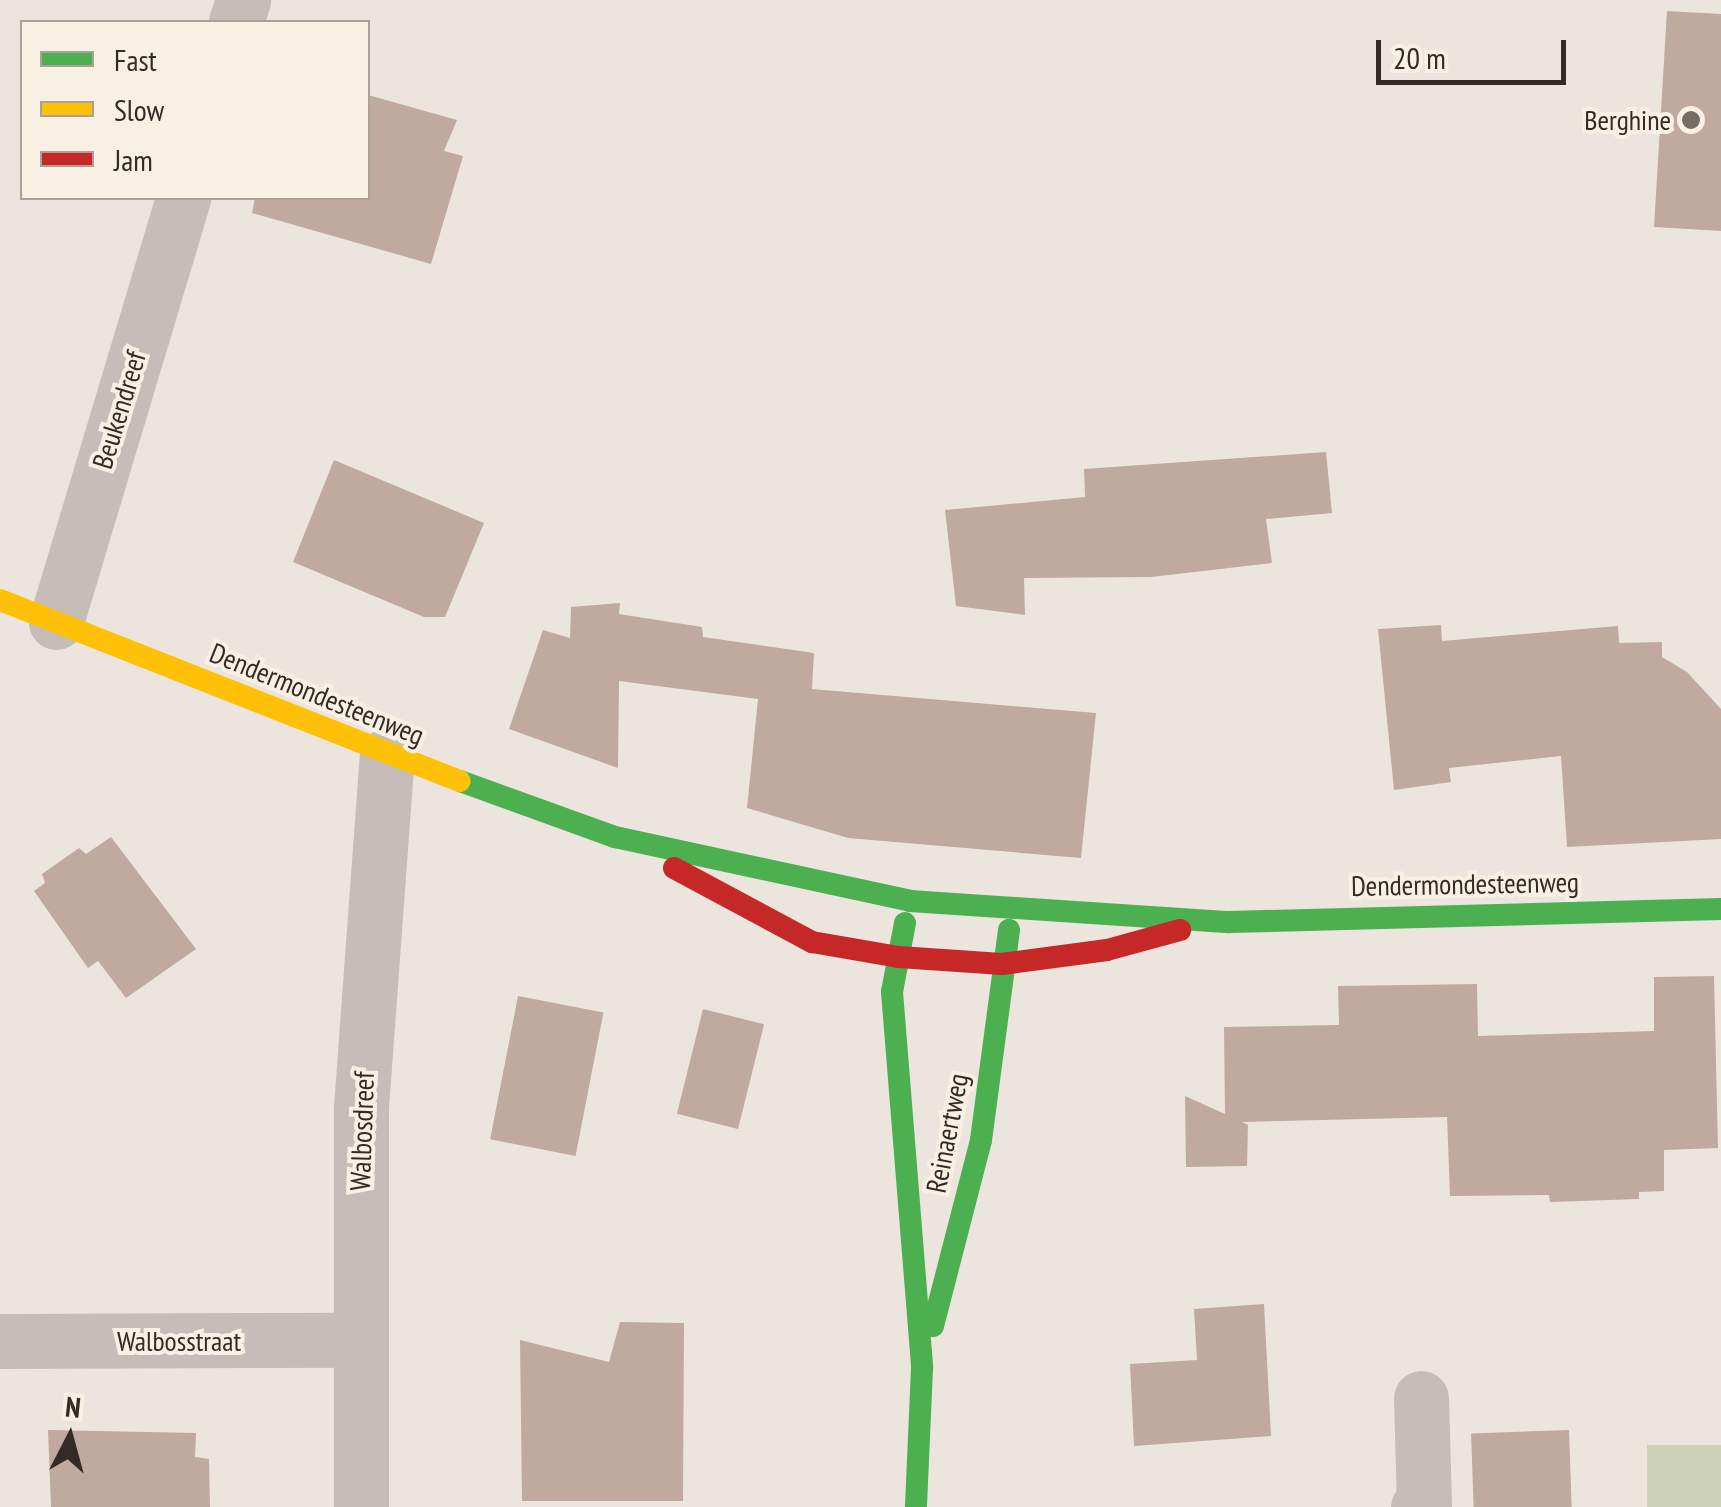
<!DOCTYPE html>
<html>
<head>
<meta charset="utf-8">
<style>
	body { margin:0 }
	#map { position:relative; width:1721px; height:1507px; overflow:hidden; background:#ece5de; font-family:"PT Sans Narrow",sans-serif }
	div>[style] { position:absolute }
	.green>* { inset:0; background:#cdd1b8; transform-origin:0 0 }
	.building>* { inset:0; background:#c0a99f; transform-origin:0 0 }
	.street>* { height:55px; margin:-27.5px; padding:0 27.5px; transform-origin:27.5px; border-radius:27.5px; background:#c5bdb7 }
	.fast>* { height:22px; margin:-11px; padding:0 11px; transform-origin:11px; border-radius:11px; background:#4caf50 }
	.slow>* { height:22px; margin:-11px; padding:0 11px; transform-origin:11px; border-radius:11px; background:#ffc107 }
	.jam>* { height:22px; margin:-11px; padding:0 11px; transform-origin:11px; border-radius:11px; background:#c62828 }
	.dots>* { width:28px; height:28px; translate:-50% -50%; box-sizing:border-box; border:5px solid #f9f0e4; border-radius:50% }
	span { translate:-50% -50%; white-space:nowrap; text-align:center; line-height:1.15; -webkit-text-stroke:8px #f9f0e4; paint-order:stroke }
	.poi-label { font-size:28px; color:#352b26 }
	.right { translate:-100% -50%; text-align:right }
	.street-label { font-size:28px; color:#352b26 }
	.legend { position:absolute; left:20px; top:20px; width:350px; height:180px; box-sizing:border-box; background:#f9f0e4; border:2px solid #aba198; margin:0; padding:12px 18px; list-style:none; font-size:30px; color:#352b26 }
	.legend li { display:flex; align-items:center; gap:20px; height:50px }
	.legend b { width:50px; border:2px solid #aba198 }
	.north { position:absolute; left:20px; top:1387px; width:100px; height:100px; -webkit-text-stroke:8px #f9f0e4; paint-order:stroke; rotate:6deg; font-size:28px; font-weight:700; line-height:40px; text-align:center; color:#352b26 }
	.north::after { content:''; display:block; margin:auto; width:35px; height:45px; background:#352b26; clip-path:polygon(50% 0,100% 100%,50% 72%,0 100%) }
	.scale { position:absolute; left:1376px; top:40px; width:190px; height:45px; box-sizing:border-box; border:5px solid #352b26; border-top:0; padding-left:12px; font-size:30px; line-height:35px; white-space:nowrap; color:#352b26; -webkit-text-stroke:8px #f9f0e4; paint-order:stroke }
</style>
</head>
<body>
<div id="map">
	<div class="green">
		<div style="left:1721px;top:1445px;width:62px;height:74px;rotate:90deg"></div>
	</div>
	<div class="building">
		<div style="clip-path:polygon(1667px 11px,1721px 14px,1721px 231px,1654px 227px)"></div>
		<div style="clip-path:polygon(368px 95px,457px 120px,444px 151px,463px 156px,431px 264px,252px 213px,255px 198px,368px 198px)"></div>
		<div style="clip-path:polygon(1326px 452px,1332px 513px,1266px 519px,1272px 563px,1151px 577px,1024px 578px,1025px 615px,956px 606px,945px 510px,1085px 497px,1084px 469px)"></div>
		<div style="clip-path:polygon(334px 460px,484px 523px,445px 617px,424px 617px,293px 562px)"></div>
		<div style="clip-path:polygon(620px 603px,619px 614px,702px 627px,703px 637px,814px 653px,812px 689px,1096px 713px,1081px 858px,848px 838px,747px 808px,758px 699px,619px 681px,618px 768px,509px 729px,543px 630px,570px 638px,571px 607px)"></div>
		<div style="clip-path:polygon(1441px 625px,1442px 641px,1618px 626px,1619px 643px,1662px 642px,1662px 657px,1687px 672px,1721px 709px,1721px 839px,1567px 847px,1561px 756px,1449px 768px,1451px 782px,1394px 790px,1378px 629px)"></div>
		<div style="clip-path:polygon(111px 837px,196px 949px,126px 998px,98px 961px,88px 968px,34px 891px,45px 883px,42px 874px,79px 848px,86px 854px)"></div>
		<div style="clip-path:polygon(1714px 976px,1718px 1148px,1664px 1150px,1664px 1191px,1639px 1192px,1639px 1199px,1550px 1202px,1549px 1195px,1450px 1196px,1447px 1117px,1242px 1122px,1248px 1125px,1247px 1166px,1186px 1167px,1185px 1096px,1225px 1114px,1224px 1027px,1339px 1025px,1338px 986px,1477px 984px,1478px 1036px,1654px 1031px,1654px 977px)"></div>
		<div style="left:518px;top:996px;width:87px;height:146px;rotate:11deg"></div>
		<div style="left:703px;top:1009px;width:63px;height:108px;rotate:14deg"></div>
		<div style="clip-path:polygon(1264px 1304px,1271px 1436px,1134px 1446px,1130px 1364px,1197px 1360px,1194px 1309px)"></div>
		<div style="clip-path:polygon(620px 1322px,684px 1323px,683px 1501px,522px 1501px,520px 1340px,609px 1362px)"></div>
		<div style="clip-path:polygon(48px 1430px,196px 1433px,195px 1457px,209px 1459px,210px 1507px,51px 1507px)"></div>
		<div style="left:1569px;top:1430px;width:77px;height:98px;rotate:88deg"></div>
	</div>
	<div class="street">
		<div style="left:236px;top:22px;width:23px;rotate:-72deg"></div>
		<div style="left:56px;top:622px;width:443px;rotate:-73.3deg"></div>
		<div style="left:0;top:1341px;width:359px;rotate:-0.2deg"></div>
		<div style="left:361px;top:1507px;width:400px;rotate:-90deg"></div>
		<div style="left:361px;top:1107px;width:353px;rotate:-85.8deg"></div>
		<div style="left:1418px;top:1507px;width:6px;rotate:-18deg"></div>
		<div style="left:1424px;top:1505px;width:107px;rotate:-91.6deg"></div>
	</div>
	<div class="fast">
		<div style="left:460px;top:781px;width:165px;rotate:19.9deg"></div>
		<div style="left:615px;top:837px;width:302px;rotate:12.2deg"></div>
		<div style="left:910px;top:901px;width:320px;rotate:3.8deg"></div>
		<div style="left:1229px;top:922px;width:492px;rotate:-1.5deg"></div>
		<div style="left:905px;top:923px;width:70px;rotate:100.7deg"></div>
		<div style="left:892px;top:992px;width:377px;rotate:85.4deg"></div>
		<div style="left:922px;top:1368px;width:139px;rotate:92.5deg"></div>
		<div style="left:933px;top:1326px;width:192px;rotate:-75.5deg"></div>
		<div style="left:981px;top:1140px;width:212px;rotate:-82.4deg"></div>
	</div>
	<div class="slow">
		<div style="left:0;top:600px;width:494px;rotate:21.5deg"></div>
	</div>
	<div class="jam">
		<div style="left:674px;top:868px;width:157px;rotate:28.2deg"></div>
		<div style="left:812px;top:942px;width:88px;rotate:9.8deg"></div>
		<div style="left:899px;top:957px;width:103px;rotate:3.9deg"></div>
		<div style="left:1002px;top:964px;width:106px;rotate:-7.6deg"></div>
		<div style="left:1107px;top:950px;width:76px;rotate:-15.3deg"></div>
	</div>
	<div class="dots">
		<div style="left:1691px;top:120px;background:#756c66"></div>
	</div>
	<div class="poi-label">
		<span class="right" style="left:1671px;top:120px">Berghine</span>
	</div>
	<div class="street-label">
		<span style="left:119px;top:410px;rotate:-73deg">Beukendreef</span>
		<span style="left:317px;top:694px;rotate:22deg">Dendermondesteenweg</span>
		<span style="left:1465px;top:884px;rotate:-1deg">Dendermondesteenweg</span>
		<span style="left:362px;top:1131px;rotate:-88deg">Walbosdreef</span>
		<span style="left:947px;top:1133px;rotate:-79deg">Reinaertweg</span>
		<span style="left:179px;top:1341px">Walbosstraat</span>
	</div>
	<ul class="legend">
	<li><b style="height:12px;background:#4caf50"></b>Fast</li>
	<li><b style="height:12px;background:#ffc107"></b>Slow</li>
	<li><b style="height:12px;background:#c62828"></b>Jam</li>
	</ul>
	<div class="north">N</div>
	<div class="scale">20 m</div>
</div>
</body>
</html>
